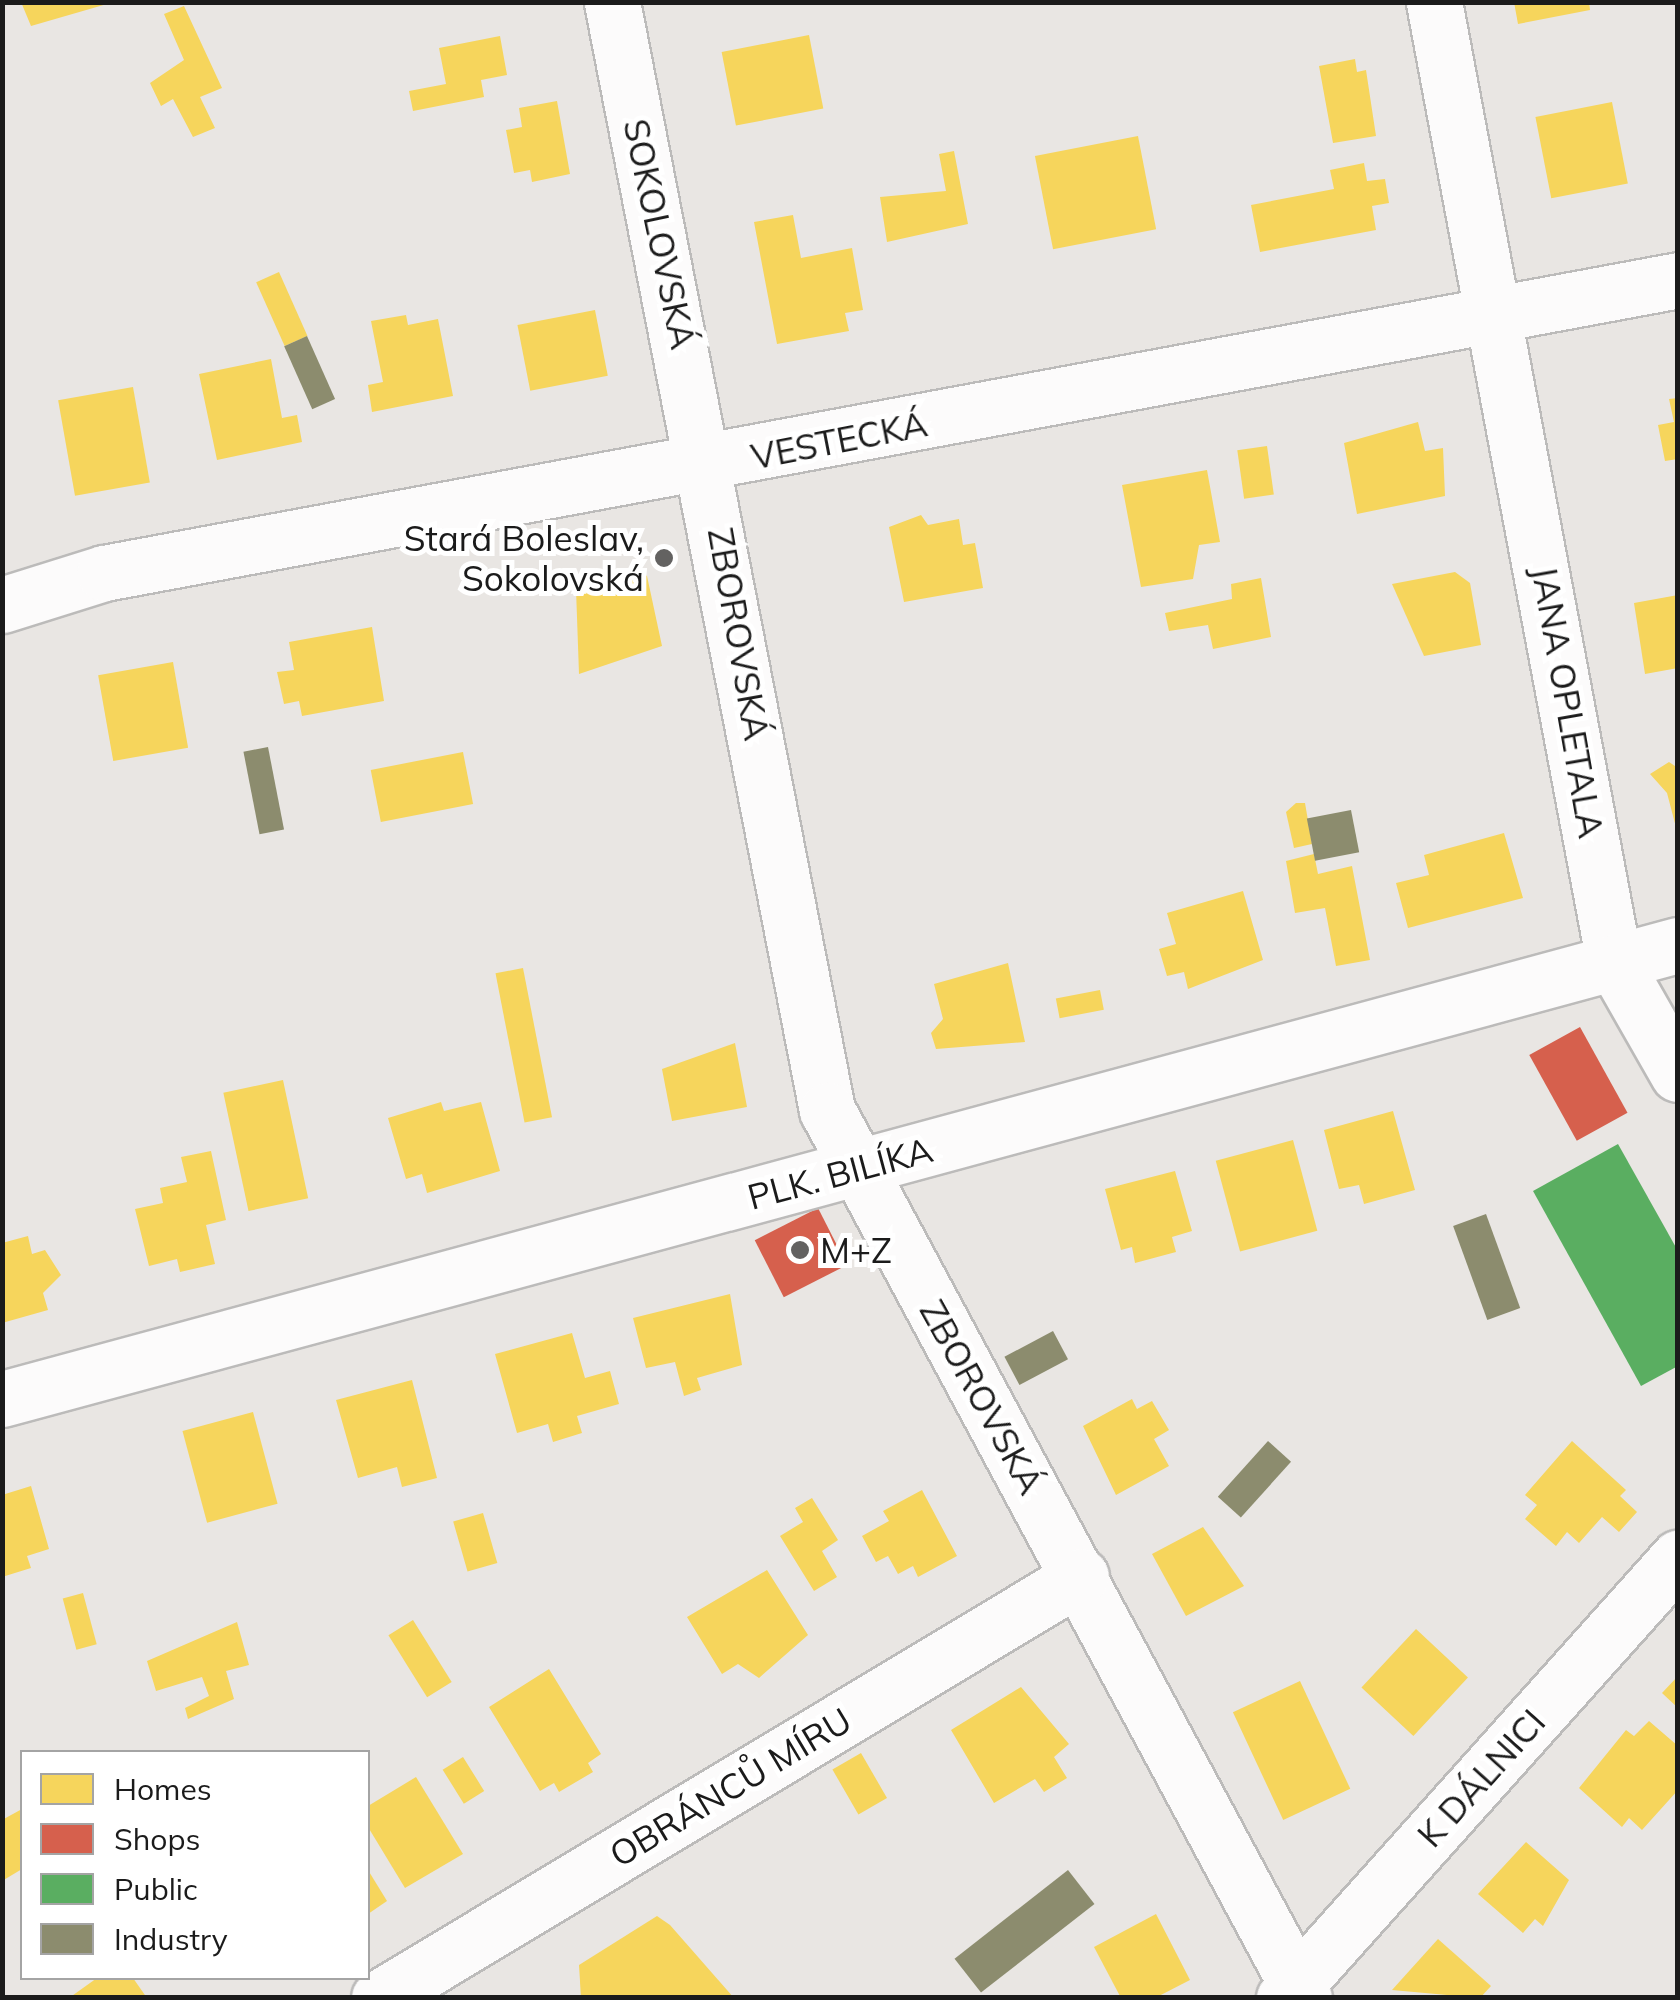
<!DOCTYPE html>
<html>
<head>
<meta charset="utf-8">
<style>
	body { margin:0 }
	#map { position:relative; width:1680px; height:2000px; overflow:hidden; background:#e9e6e3; font-family:Mulish,sans-serif }
	div>[style] { position:absolute }
	.homes>* { inset:0; background:#f6d55c; transform-origin:0 0 }
	.shops>* { inset:0; background:#d6604d; transform-origin:0 0 }
	.public>* { inset:0; background:#5aae61 }
	.industry>* { inset:0; background:#8c8c6e; transform-origin:0 0 }
	.roads { filter:drop-shadow(2px 0 #bcbbba) drop-shadow(-2px 0 #bcbbba) drop-shadow(0 2px #bcbbba) drop-shadow(0 -2px #bcbbba) }
	.minor>* { height:55px; margin:-27.5px; padding:0 27.5px; transform-origin:27.5px; border-radius:27.5px; background:#fcfbfb }
	.tertiary>* { height:55px; margin:-27.5px; padding:0 27.5px; transform-origin:27.5px; border-radius:27.5px; background:#fcfbfb }
	.dots>* { width:28px; height:28px; translate:-50% -50%; box-sizing:border-box; border:5px solid #fff; border-radius:50% }
	span { translate:-50% -50%; white-space:nowrap; text-align:center; line-height:1.15; -webkit-text-stroke:10px #fff; paint-order:stroke }
	.street-label { font-size:35px; color:#1b1b1b }
	.poi-label { font-size:35px; color:#1b1b1b }
	.right { translate:-100% -50%; text-align:right }
	.left { translate:0 -50%; text-align:left }
	.frame { position:absolute; inset:0; border:5px solid #1b1b1b; pointer-events:none }
	.legend { position:absolute; left:20px; top:1750px; width:350px; height:230px; box-sizing:border-box; background:#fff; border:2px solid #a4a4a4; margin:0; padding:12px 18px; list-style:none; font-size:30px; color:#1b1b1b }
	.legend li { display:flex; align-items:center; gap:20px; height:50px }
	.legend b { width:50px; border:2px solid #a4a4a4 }
</style>
</head>
<body>
<div id="map">
	<div class="homes">
		<div style="clip-path:polygon(21px 2px,107px 2px,107px 4px,31px 26px)"></div>
		<div style="clip-path:polygon(1514px 2px,1589px 2px,1590px 10px,1518px 24px)"></div>
		<div style="clip-path:polygon(184px 6px,222px 88px,200px 97px,215px 128px,193px 137px,173px 99px,161px 106px,150px 83px,184px 60px,164px 14px)"></div>
		<div style="left:809px;top:35px;width:75px;height:89px;rotate:79deg"></div>
		<div style="clip-path:polygon(500px 36px,507px 75px,481px 80px,484px 97px,413px 111px,409px 91px,446px 84px,439px 48px)"></div>
		<div style="clip-path:polygon(1355px 59px,1357px 72px,1366px 70px,1376px 136px,1333px 143px,1319px 66px)"></div>
		<div style="clip-path:polygon(557px 101px,570px 174px,532px 182px,530px 170px,514px 173px,506px 130px,522px 127px,519px 108px)"></div>
		<div style="left:1612px;top:102px;width:83px;height:78px;rotate:79deg"></div>
		<div style="left:1138px;top:136px;width:95px;height:105px;rotate:79deg"></div>
		<div style="clip-path:polygon(954px 151px,968px 224px,887px 242px,880px 197px,946px 191px,939px 154px)"></div>
		<div style="clip-path:polygon(1364px 163px,1367px 181px,1385px 179px,1389px 203px,1372px 206px,1376px 230px,1260px 252px,1251px 205px,1334px 189px,1330px 170px)"></div>
		<div style="clip-path:polygon(793px 215px,801px 258px,852px 248px,863px 310px,845px 313px,849px 331px,777px 344px,754px 222px)"></div>
		<div style="left:279px;top:272px;width:70px;height:25px;rotate:66deg"></div>
		<div style="left:595px;top:310px;width:67px;height:79px;rotate:79deg"></div>
		<div style="clip-path:polygon(406px 315px,408px 325px,438px 319px,453px 396px,372px 412px,368px 385px,383px 382px,371px 321px)"></div>
		<div style="clip-path:polygon(271px 359px,282px 418px,297px 415px,302px 442px,217px 460px,199px 374px)"></div>
		<div style="left:133px;top:387px;width:97px;height:76px;rotate:80deg"></div>
		<div style="clip-path:polygon(1678px 398px,1678px 459px,1665px 461px,1658px 425px,1674px 422px,1669px 399px)"></div>
		<div style="clip-path:polygon(1418px 422px,1425px 451px,1443px 448px,1445px 496px,1357px 514px,1344px 443px)"></div>
		<div style="left:1267px;top:446px;width:49px;height:30px;rotate:82deg"></div>
		<div style="clip-path:polygon(1207px 470px,1220px 542px,1199px 545px,1193px 579px,1141px 587px,1122px 485px)"></div>
		<div style="clip-path:polygon(921px 515px,928px 525px,959px 519px,963px 545px,975px 543px,983px 588px,904px 602px,889px 527px)"></div>
		<div style="clip-path:polygon(632px 567px,647px 576px,662px 646px,579px 674px,576px 589px)"></div>
		<div style="clip-path:polygon(1455px 572px,1470px 583px,1481px 645px,1424px 656px,1392px 584px)"></div>
		<div style="clip-path:polygon(1261px 578px,1271px 637px,1213px 649px,1208px 625px,1169px 631px,1165px 613px,1232px 599px,1231px 584px)"></div>
		<div style="clip-path:polygon(1678px 595px,1678px 668px,1645px 674px,1634px 603px)"></div>
		<div style="clip-path:polygon(372px 627px,384px 701px,302px 716px,299px 701px,284px 704px,277px 672px,294px 670px,289px 642px)"></div>
		<div style="left:173px;top:662px;width:87px;height:76px;rotate:80deg"></div>
		<div style="left:463px;top:752px;width:53px;height:94px;rotate:79deg"></div>
		<div style="clip-path:polygon(1669px 762px,1678px 768px,1678px 835px,1667px 793px,1650px 774px)"></div>
		<div style="clip-path:polygon(1296px 803px,1305px 803px,1312px 844px,1294px 848px,1286px 812px)"></div>
		<div style="clip-path:polygon(1504px 833px,1523px 898px,1408px 928px,1396px 883px,1429px 875px,1424px 855px)"></div>
		<div style="clip-path:polygon(1314px 854px,1318px 874px,1352px 866px,1370px 960px,1336px 966px,1325px 908px,1295px 913px,1286px 861px)"></div>
		<div style="clip-path:polygon(1243px 891px,1263px 960px,1188px 989px,1184px 972px,1167px 976px,1159px 949px,1176px 944px,1167px 913px)"></div>
		<div style="clip-path:polygon(1008px 963px,1025px 1042px,936px 1049px,931px 1033px,943px 1019px,934px 984px)"></div>
		<div style="left:523px;top:968px;width:152px;height:28px;rotate:79deg"></div>
		<div style="left:1100px;top:990px;width:20px;height:45px;rotate:79deg"></div>
		<div style="clip-path:polygon(735px 1043px,747px 1107px,672px 1121px,662px 1069px)"></div>
		<div style="left:283px;top:1080px;width:121px;height:61px;rotate:78deg"></div>
		<div style="clip-path:polygon(441px 1102px,444px 1111px,481px 1102px,500px 1171px,427px 1193px,422px 1174px,406px 1179px,388px 1118px)"></div>
		<div style="clip-path:polygon(1393px 1111px,1415px 1190px,1364px 1204px,1359px 1185px,1339px 1189px,1324px 1130px)"></div>
		<div style="left:1293px;top:1140px;width:94px;height:80px;rotate:75deg"></div>
		<div style="clip-path:polygon(211px 1151px,226px 1220px,206px 1225px,215px 1264px,180px 1272px,177px 1259px,149px 1266px,135px 1209px,163px 1203px,160px 1188px,187px 1182px,181px 1157px)"></div>
		<div style="clip-path:polygon(1175px 1171px,1192px 1231px,1172px 1237px,1176px 1252px,1135px 1263px,1132px 1247px,1121px 1250px,1105px 1189px)"></div>
		<div style="clip-path:polygon(28px 1236px,32px 1254px,45px 1250px,61px 1275px,43px 1293px,48px 1310px,2px 1323px,2px 1243px)"></div>
		<div style="clip-path:polygon(730px 1294px,742px 1365px,697px 1378px,701px 1390px,684px 1396px,675px 1362px,646px 1368px,633px 1318px)"></div>
		<div style="clip-path:polygon(572px 1333px,585px 1378px,610px 1371px,619px 1404px,577px 1416px,582px 1433px,553px 1442px,548px 1424px,517px 1433px,495px 1354px)"></div>
		<div style="clip-path:polygon(412px 1380px,437px 1478px,402px 1487px,397px 1467px,358px 1478px,336px 1400px)"></div>
		<div style="clip-path:polygon(1132px 1399px,1137px 1409px,1152px 1401px,1169px 1430px,1154px 1439px,1169px 1466px,1116px 1495px,1083px 1426px)"></div>
		<div style="left:253px;top:1412px;width:95px;height:73px;rotate:75deg"></div>
		<div style="clip-path:polygon(1572px 1441px,1626px 1490px,1620px 1496px,1637px 1512px,1619px 1532px,1602px 1517px,1579px 1543px,1567px 1532px,1556px 1546px,1525px 1519px,1537px 1505px,1525px 1495px)"></div>
		<div style="clip-path:polygon(31px 1486px,49px 1549px,27px 1556px,31px 1568px,2px 1577px,2px 1495px)"></div>
		<div style="clip-path:polygon(922px 1490px,957px 1556px,918px 1577px,913px 1566px,898px 1574px,888px 1556px,876px 1562px,862px 1536px,889px 1521px,883px 1511px)"></div>
		<div style="clip-path:polygon(812px 1498px,838px 1540px,822px 1551px,837px 1577px,814px 1591px,780px 1536px,803px 1522px,795px 1508px)"></div>
		<div style="left:483px;top:1513px;width:52px;height:31px;rotate:74deg"></div>
		<div style="clip-path:polygon(1203px 1527px,1244px 1586px,1186px 1616px,1152px 1554px)"></div>
		<div style="clip-path:polygon(767px 1570px,808px 1635px,759px 1678px,738px 1664px,722px 1674px,687px 1617px)"></div>
		<div style="left:83px;top:1593px;width:53px;height:21px;rotate:75deg"></div>
		<div style="left:413px;top:1620px;width:73px;height:29px;rotate:58deg"></div>
		<div style="clip-path:polygon(237px 1622px,249px 1665px,226px 1671px,234px 1699px,188px 1719px,185px 1708px,209px 1696px,202px 1677px,156px 1691px,147px 1661px)"></div>
		<div style="left:1416px;top:1629px;width:71px;height:80px;rotate:43deg"></div>
		<div style="clip-path:polygon(549px 1669px,601px 1754px,588px 1763px,593px 1772px,559px 1792px,554px 1783px,540px 1791px,489px 1707px)"></div>
		<div style="clip-path:polygon(1678px 1676px,1678px 1708px,1662px 1693px)"></div>
		<div style="left:1300px;top:1681px;width:119px;height:74px;rotate:65deg"></div>
		<div style="clip-path:polygon(1021px 1687px,1069px 1744px,1054px 1757px,1067px 1778px,1044px 1792px,1035px 1779px,994px 1803px,951px 1730px)"></div>
		<div style="clip-path:polygon(1649px 1721px,1678px 1746px,1678px 1790px,1642px 1830px,1629px 1818px,1622px 1827px,1579px 1788px,1626px 1730px,1634px 1736px)"></div>
		<div style="left:861px;top:1753px;width:52px;height:33px;rotate:60deg"></div>
		<div style="left:463px;top:1757px;width:40px;height:24px;rotate:58deg"></div>
		<div style="clip-path:polygon(416px 1777px,463px 1854px,405px 1888px,368px 1827px,368px 1806px)"></div>
		<div style="clip-path:polygon(22px 1809px,22px 1869px,2px 1881px,2px 1820px)"></div>
		<div style="clip-path:polygon(1526px 1842px,1569px 1880px,1543px 1926px,1535px 1919px,1523px 1933px,1478px 1894px)"></div>
		<div style="clip-path:polygon(368px 1870px,387px 1901px,368px 1914px)"></div>
		<div style="clip-path:polygon(1156px 1914px,1190px 1980px,1155px 1998px,1121px 1998px,1094px 1947px)"></div>
		<div style="clip-path:polygon(657px 1916px,670px 1925px,734px 1998px,581px 1998px,579px 1965px)"></div>
		<div style="clip-path:polygon(1438px 1939px,1491px 1986px,1480px 1998px,1392px 1990px)"></div>
		<div style="clip-path:polygon(97px 1978px,133px 1978px,147px 1998px,69px 1998px)"></div>
	</div>
	<div class="shops">
		<div style="left:1580px;top:1027px;width:98px;height:58px;rotate:61deg"></div>
		<div style="left:818px;top:1208px;width:64px;height:71px;rotate:63deg"></div>
	</div>
	<div class="public">
		<div style="clip-path:polygon(1618px 1144px,1678px 1251px,1678px 1366px,1641px 1386px,1533px 1191px)"></div>
	</div>
	<div class="industry">
		<div style="left:307px;top:336px;width:69px;height:25px;rotate:66deg"></div>
		<div style="left:268px;top:747px;width:84px;height:25px;rotate:79deg"></div>
		<div style="left:1351px;top:810px;width:43px;height:45px;rotate:79deg"></div>
		<div style="left:1486px;top:1214px;width:100px;height:35px;rotate:70deg"></div>
		<div style="left:1053px;top:1331px;width:32px;height:55px;rotate:62deg"></div>
		<div style="left:1268px;top:1441px;width:31px;height:75px;rotate:42deg"></div>
		<div style="left:1068px;top:1870px;width:43px;height:144px;rotate:52deg"></div>
	</div>
	<div class="roads">
		<div class="minor">
			<div style="left:612px;top:2px;width:1129px;rotate:79.02deg"></div>
			<div style="left:827px;top:1110px;width:1008px;rotate:61.76deg"></div>
			<div style="left:1434px;top:2px;width:977px;rotate:79.38deg"></div>
			<div style="left:1614px;top:962px;width:129px;rotate:60.3deg"></div>
			<div style="left:2px;top:1399px;width:1736px;rotate:-15.16deg"></div>
			<div style="left:379px;top:1998px;width:819px;rotate:-31.01deg"></div>
			<div style="left:1284px;top:1998px;width:591px;rotate:-48.16deg"></div>
		</div>
		<div class="tertiary">
			<div style="left:2px;top:605px;width:107px;rotate:-17.4deg"></div>
			<div style="left:104px;top:573px;width:1601px;rotate:-10.54deg"></div>
		</div>
	</div>
	<div class="dots">
		<div style="left:664px;top:558px;background:#636261"></div>
		<div style="left:800px;top:1250px;background:#636261"></div>
	</div>
	<div class="street-label">
		<span style="left:660px;top:234px;rotate:78deg">SOKOLOVSKÁ</span>
		<span style="left:839px;top:440px;rotate:-11deg">VESTECKÁ</span>
		<span style="left:739px;top:634px;rotate:80deg">ZBOROVSKÁ</span>
		<span style="left:1568px;top:702px;rotate:80deg">JANA OPLETALA</span>
		<span style="left:840px;top:1173px;rotate:-15deg">PLK. BILÍKA</span>
		<span style="left:982px;top:1397px;rotate:61deg">ZBOROVSKÁ</span>
		<span style="left:1481px;top:1778px;rotate:-48deg">K DÁLNICI</span>
		<span style="left:730px;top:1787px;rotate:-31deg">OBRÁNCŮ MÍRU</span>
	</div>
	<div class="poi-label">
		<span class="right" style="left:644px;top:558px">Stará Boleslav,<br>Sokolovská</span>
		<span class="left" style="left:820px;top:1250px">M+Z</span>
	</div>
	<div class="frame"></div>
	<ul class="legend">
	<li><b style="height:28px;background:#f6d55c"></b>Homes</li>
	<li><b style="height:28px;background:#d6604d"></b>Shops</li>
	<li><b style="height:28px;background:#5aae61"></b>Public</li>
	<li><b style="height:28px;background:#8c8c6e"></b>Industry</li>
	</ul>
</div>
</body>
</html>
